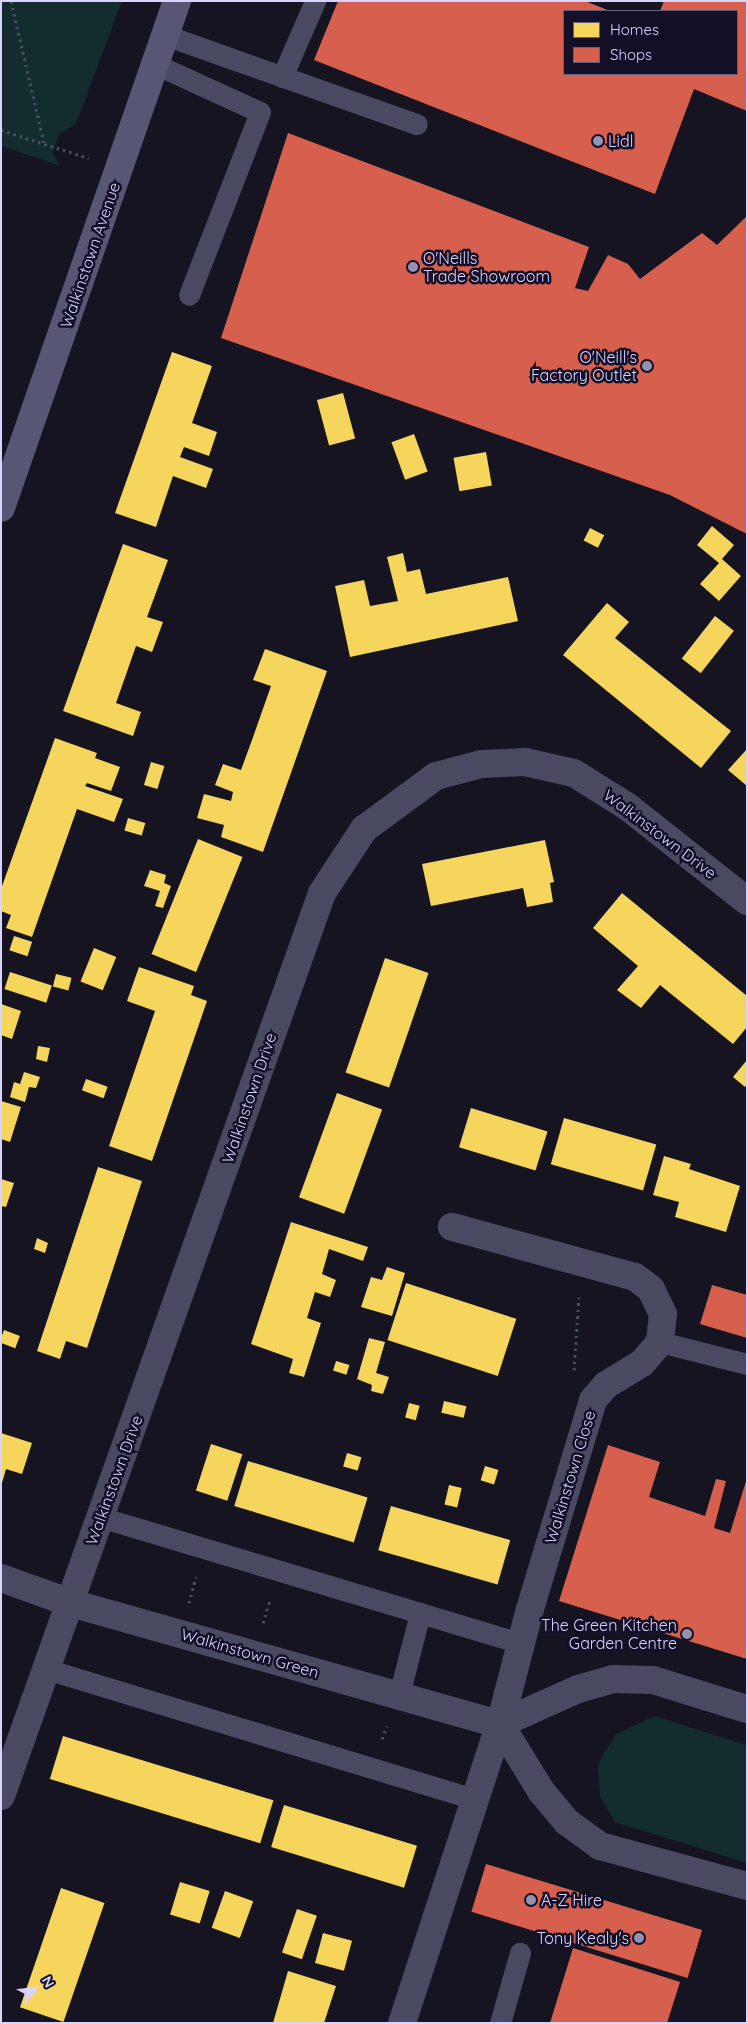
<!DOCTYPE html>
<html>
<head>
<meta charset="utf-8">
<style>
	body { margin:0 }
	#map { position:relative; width:748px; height:2024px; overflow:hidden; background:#161421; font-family:Quicksand,sans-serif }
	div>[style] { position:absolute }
	.green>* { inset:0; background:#132c2d }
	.homes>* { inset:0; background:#f6d55c; transform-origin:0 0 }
	.shops>* { inset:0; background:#d6604d; transform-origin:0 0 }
	.path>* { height:3px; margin-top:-1.5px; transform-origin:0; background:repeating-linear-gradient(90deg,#44505f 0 2.5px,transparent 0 6.5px) }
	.service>* { height:21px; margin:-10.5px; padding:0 10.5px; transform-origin:10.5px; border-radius:10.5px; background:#4a4962 }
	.minor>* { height:28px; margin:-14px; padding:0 14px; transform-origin:14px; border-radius:14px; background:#4a4962 }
	.secondary>* { height:28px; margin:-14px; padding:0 14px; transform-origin:14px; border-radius:14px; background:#575674 }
	.dots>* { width:14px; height:14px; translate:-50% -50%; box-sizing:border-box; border:2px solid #130f26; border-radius:50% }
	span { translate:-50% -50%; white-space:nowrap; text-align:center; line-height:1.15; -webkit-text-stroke:5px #130f26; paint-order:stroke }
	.poi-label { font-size:16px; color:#d9d4ff }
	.left { translate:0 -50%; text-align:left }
	.right { translate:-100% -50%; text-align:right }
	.street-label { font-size:16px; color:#d9d4ff }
	.frame { position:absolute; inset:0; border:2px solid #d9d4ff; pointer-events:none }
	.legend { position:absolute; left:563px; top:10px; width:175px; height:65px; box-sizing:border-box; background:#130f26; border:1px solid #625e7d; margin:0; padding:6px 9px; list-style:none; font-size:15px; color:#d9d4ff }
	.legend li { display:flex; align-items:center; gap:10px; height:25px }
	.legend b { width:25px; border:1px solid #625e7d }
	.north { position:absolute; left:10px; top:1964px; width:50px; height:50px; -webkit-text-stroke:4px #130f26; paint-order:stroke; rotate:61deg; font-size:14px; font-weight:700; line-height:20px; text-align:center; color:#d9d4ff }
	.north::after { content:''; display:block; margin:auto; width:18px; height:22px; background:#d9d4ff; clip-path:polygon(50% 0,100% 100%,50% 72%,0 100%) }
</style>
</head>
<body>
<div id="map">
	<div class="green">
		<div style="clip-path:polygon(1px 1px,122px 1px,76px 124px,59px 134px,53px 153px,60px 166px,1px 146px)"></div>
		<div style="clip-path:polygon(654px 1716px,747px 1745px,747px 1863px,615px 1822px,600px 1796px,598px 1764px,615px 1735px)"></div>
	</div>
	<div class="homes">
		<div style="clip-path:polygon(172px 352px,212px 366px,192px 423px,217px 432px,209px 456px,184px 447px,180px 457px,213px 469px,206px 488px,173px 476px,156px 527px,115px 513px)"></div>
		<div style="left:343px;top:393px;width:47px;height:27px;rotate:75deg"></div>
		<div style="left:414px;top:434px;width:40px;height:24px;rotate:70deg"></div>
		<div style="left:486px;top:452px;width:34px;height:33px;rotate:80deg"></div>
		<div style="clip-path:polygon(712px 526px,734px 545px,722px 559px,741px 576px,719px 601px,700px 584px,719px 563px,697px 545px)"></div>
		<div style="left:590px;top:528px;width:16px;height:14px;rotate:27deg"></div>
		<div style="clip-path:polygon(123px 544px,168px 560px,147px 617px,163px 622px,152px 652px,136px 646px,116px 703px,141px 712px,133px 736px,63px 711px)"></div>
		<div style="clip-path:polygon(403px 553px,407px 572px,420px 569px,426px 594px,508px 577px,518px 621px,350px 657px,335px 586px,364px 580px,370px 606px,398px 601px,387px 557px)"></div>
		<div style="clip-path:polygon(607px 603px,629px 622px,615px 638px,731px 731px,701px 768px,563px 655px)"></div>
		<div style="left:715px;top:616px;width:24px;height:54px;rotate:38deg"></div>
		<div style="clip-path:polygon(265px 649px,327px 671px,263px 852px,221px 837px,224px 825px,197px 818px,204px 794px,231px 801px,233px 792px,215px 785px,223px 764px,241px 770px,252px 740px,271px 686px,253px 680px)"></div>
		<div style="clip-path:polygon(55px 738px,97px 753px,95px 758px,120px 767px,111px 791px,87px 783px,85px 786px,123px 799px,114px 822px,77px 809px,32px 937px,6px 928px,11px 915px,1px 911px,1px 889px)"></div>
		<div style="clip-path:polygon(747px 749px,747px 786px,728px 770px)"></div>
		<div style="left:151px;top:762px;width:14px;height:24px;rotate:17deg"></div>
		<div style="left:128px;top:818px;width:18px;height:13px;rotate:16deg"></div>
		<div style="left:198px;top:839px;width:48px;height:124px;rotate:22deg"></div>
		<div style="clip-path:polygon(545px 840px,554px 882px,550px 883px,553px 902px,527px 907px,523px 888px,431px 906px,422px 864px)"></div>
		<div style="clip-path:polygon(150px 870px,166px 875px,164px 883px,171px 886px,163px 908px,155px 906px,160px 891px,144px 886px)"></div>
		<div style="clip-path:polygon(622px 893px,747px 996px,747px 1027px,733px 1044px,660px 985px,641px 1008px,617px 990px,638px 966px,593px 928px)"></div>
		<div style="left:14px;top:936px;width:19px;height:15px;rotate:18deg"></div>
		<div style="left:94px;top:948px;width:24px;height:36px;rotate:22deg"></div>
		<div style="left:385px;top:958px;width:46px;height:121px;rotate:19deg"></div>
		<div style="clip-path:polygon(139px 967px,194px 986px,191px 995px,207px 1001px,152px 1161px,109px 1146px,155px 1011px,127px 1001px)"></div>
		<div style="left:10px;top:972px;width:44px;height:18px;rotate:18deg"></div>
		<div style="left:56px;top:974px;width:16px;height:13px;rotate:14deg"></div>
		<div style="clip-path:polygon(1px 1004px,21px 1011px,12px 1039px,1px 1035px)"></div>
		<div style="clip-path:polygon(38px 1046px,50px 1048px,47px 1062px,36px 1059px)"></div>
		<div style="clip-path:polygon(747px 1060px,747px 1084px,745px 1087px,733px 1077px)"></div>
		<div style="clip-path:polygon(24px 1072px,40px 1077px,36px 1088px,29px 1087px,25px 1102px,10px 1097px,14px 1082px,20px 1084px)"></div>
		<div style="left:86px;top:1079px;width:23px;height:12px;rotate:20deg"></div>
		<div style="left:337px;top:1093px;width:48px;height:111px;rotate:20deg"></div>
		<div style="clip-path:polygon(1px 1101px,21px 1107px,10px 1142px,1px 1139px)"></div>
		<div style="left:471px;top:1108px;width:80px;height:41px;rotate:17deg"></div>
		<div style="left:564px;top:1118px;width:96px;height:48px;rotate:16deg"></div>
		<div style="clip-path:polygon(664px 1156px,691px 1164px,689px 1169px,740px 1186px,726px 1232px,675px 1217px,679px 1202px,653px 1195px)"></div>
		<div style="clip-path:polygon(98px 1167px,142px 1181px,87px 1348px,66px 1341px,60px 1359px,37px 1351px)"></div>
		<div style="clip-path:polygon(1px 1179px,14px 1183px,6px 1207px,1px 1206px)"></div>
		<div style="clip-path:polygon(291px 1222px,368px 1247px,363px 1261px,329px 1249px,322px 1274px,336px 1280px,330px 1297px,315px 1292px,307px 1318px,321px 1323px,304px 1377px,289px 1373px,293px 1359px,251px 1344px)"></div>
		<div style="clip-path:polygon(37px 1238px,48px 1243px,45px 1253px,34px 1249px)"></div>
		<div style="clip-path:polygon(387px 1267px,405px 1273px,392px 1316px,361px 1307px,371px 1277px,382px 1280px)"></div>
		<div style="left:406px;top:1283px;width:116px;height:60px;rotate:18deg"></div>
		<div style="left:4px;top:1330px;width:17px;height:13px;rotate:21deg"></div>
		<div style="clip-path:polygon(369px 1338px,385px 1342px,376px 1373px,389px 1377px,383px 1394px,371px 1391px,372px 1385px,357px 1379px)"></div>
		<div style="left:336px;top:1361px;width:14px;height:10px;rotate:17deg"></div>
		<div style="left:444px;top:1401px;width:23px;height:12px;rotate:13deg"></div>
		<div style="left:409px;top:1403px;width:11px;height:15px;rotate:15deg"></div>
		<div style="clip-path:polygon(1px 1433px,32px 1443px,22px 1474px,6px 1469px,2px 1483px)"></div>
		<div style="left:211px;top:1444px;width:33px;height:49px;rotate:18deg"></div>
		<div style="left:347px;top:1453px;width:15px;height:14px;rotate:16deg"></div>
		<div style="left:248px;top:1461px;width:125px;height:47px;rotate:17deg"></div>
		<div style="left:485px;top:1466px;width:14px;height:15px;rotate:17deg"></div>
		<div style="left:449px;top:1485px;width:13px;height:20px;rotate:13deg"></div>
		<div style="left:391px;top:1506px;width:124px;height:46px;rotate:16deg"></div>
		<div style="left:63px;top:1736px;width:220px;height:45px;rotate:17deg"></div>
		<div style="left:284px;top:1805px;width:139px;height:44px;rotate:17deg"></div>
		<div style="left:180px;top:1882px;width:31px;height:34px;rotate:17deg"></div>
		<div style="left:61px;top:1888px;width:46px;height:126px;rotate:19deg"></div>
		<div style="left:225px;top:1891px;width:30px;height:39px;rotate:20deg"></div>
		<div style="left:297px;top:1909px;width:21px;height:46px;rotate:19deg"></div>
		<div style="left:323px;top:1933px;width:30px;height:31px;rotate:15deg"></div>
		<div style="clip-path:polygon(288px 1971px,336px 1986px,324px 2023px,273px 2023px)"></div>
	</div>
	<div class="shops">
		<div style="clip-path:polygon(338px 1px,585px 1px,610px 11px,564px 11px,564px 74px,737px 74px,737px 11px,660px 11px,664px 1px,747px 1px,747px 111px,694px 89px,655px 194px,314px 60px)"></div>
		<div style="clip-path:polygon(288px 133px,589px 247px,575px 288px,588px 291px,608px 255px,628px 264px,640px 279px,702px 233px,717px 245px,747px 216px,747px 534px,670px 495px,221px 338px)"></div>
		<div style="clip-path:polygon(712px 1285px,747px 1295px,747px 1338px,700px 1324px)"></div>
		<div style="clip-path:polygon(608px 1445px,660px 1462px,649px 1497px,705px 1516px,716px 1479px,726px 1481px,714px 1528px,730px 1533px,747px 1478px,747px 1659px,559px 1601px)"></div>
		<div style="left:486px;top:1864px;width:226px;height:50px;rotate:17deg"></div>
		<div style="clip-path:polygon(573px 1948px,680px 1982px,667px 2023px,550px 2023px)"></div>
	</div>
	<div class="path">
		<div style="left:11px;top:1px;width:146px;rotate:76.9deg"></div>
		<div style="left:1px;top:130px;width:92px;rotate:17.7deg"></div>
		<div style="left:574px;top:1370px;width:73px;rotate:-86.1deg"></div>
		<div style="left:189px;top:1603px;width:27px;rotate:-75deg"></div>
		<div style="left:263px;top:1623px;width:24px;rotate:-73deg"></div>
		<div style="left:382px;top:1739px;width:14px;rotate:-69deg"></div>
	</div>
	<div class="service">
		<div style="left:165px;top:35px;width:267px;rotate:19.5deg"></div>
		<div style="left:155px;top:64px;width:115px;rotate:24.6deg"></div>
		<div style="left:260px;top:112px;width:196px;rotate:111.2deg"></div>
		<div style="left:282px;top:77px;width:83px;rotate:-66.5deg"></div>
		<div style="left:660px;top:1342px;width:90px;rotate:14.2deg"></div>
		<div style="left:100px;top:1517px;width:441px;rotate:16.7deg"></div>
		<div style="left:46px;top:1669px;width:448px;rotate:16.9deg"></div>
		<div style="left:399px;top:1695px;width:85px;rotate:-75.6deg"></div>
		<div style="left:500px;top:2023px;width:73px;rotate:-74.1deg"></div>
	</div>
	<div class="minor">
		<div style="left:1px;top:1578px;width:74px;rotate:19.7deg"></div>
		<div style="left:71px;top:1603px;width:446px;rotate:15.8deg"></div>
		<div style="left:747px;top:1709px;width:98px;rotate:-162.9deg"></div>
		<div style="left:653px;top:1680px;width:40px;rotate:-178.6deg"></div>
		<div style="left:613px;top:1679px;width:36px;rotate:164deg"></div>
		<div style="left:578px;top:1689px;width:85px;rotate:155.8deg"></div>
		<div style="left:500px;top:1724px;width:79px;rotate:58.5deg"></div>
		<div style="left:541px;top:1791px;width:40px;rotate:50deg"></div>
		<div style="left:567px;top:1822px;width:41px;rotate:36deg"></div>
		<div style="left:600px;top:1846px;width:152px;rotate:15.2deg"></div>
		<div style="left:1px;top:1796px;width:958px;rotate:-70.43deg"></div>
		<div style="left:322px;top:893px;width:77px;rotate:-56.7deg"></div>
		<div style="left:364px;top:829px;width:89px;rotate:-36.4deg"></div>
		<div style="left:436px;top:776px;width:47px;rotate:-14.9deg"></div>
		<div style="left:481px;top:764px;width:44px;rotate:-2.6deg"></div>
		<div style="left:525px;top:762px;width:50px;rotate:12.7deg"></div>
		<div style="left:574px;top:773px;width:64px;rotate:32.2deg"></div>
		<div style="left:628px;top:807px;width:152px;rotate:38.3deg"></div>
		<div style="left:402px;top:2023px;width:315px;rotate:-71.9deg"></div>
		<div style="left:500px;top:1724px;width:119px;rotate:-75.4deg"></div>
		<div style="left:530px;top:1609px;width:218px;rotate:-73.2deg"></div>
		<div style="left:593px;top:1400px;width:20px;rotate:-49deg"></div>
		<div style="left:606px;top:1385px;width:42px;rotate:-31.4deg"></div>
		<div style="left:642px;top:1363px;width:28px;rotate:-49deg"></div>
		<div style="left:660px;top:1342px;width:28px;rotate:-84deg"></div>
		<div style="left:663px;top:1314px;width:28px;rotate:-116deg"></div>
		<div style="left:651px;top:1289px;width:20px;rotate:-143deg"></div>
		<div style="left:635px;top:1277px;width:190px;rotate:-164.7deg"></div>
	</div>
	<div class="secondary">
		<div style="left:1px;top:508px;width:537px;rotate:-70.86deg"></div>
	</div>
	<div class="dots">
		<div style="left:598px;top:141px;background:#9591b1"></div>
		<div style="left:413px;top:267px;background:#9591b1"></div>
		<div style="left:647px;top:366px;background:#9591b1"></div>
		<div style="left:687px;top:1634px;background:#9591b1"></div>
		<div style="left:531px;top:1900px;background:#9591b1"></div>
		<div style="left:639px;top:1938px;background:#9591b1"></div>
	</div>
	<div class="poi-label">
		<span class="left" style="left:608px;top:141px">Lidl</span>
		<span class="left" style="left:423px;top:267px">O'Neills<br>Trade Showroom</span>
		<span class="right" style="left:637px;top:366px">O'Neill's<br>Factory Outlet</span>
		<span class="right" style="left:677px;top:1634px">The Green Kitchen<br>Garden Centre</span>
		<span class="left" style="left:541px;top:1900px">A-Z Hire</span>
		<span class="right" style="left:629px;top:1938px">Tony Kealy's</span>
	</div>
	<div class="street-label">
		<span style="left:90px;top:255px;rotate:-71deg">Walkinstown Avenue</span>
		<span style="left:660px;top:834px;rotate:37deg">Walkinstown Drive</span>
		<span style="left:249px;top:1098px;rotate:-71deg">Walkinstown Drive</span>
		<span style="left:570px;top:1477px;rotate:-73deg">Walkinstown Close</span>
		<span style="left:114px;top:1480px;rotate:-70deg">Walkinstown Drive</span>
		<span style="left:250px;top:1653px;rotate:16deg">Walkinstown Green</span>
	</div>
	<div class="frame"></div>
	<ul class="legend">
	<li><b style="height:14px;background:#f6d55c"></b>Homes</li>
	<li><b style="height:14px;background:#d6604d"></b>Shops</li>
	</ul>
	<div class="north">N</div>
</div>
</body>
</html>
